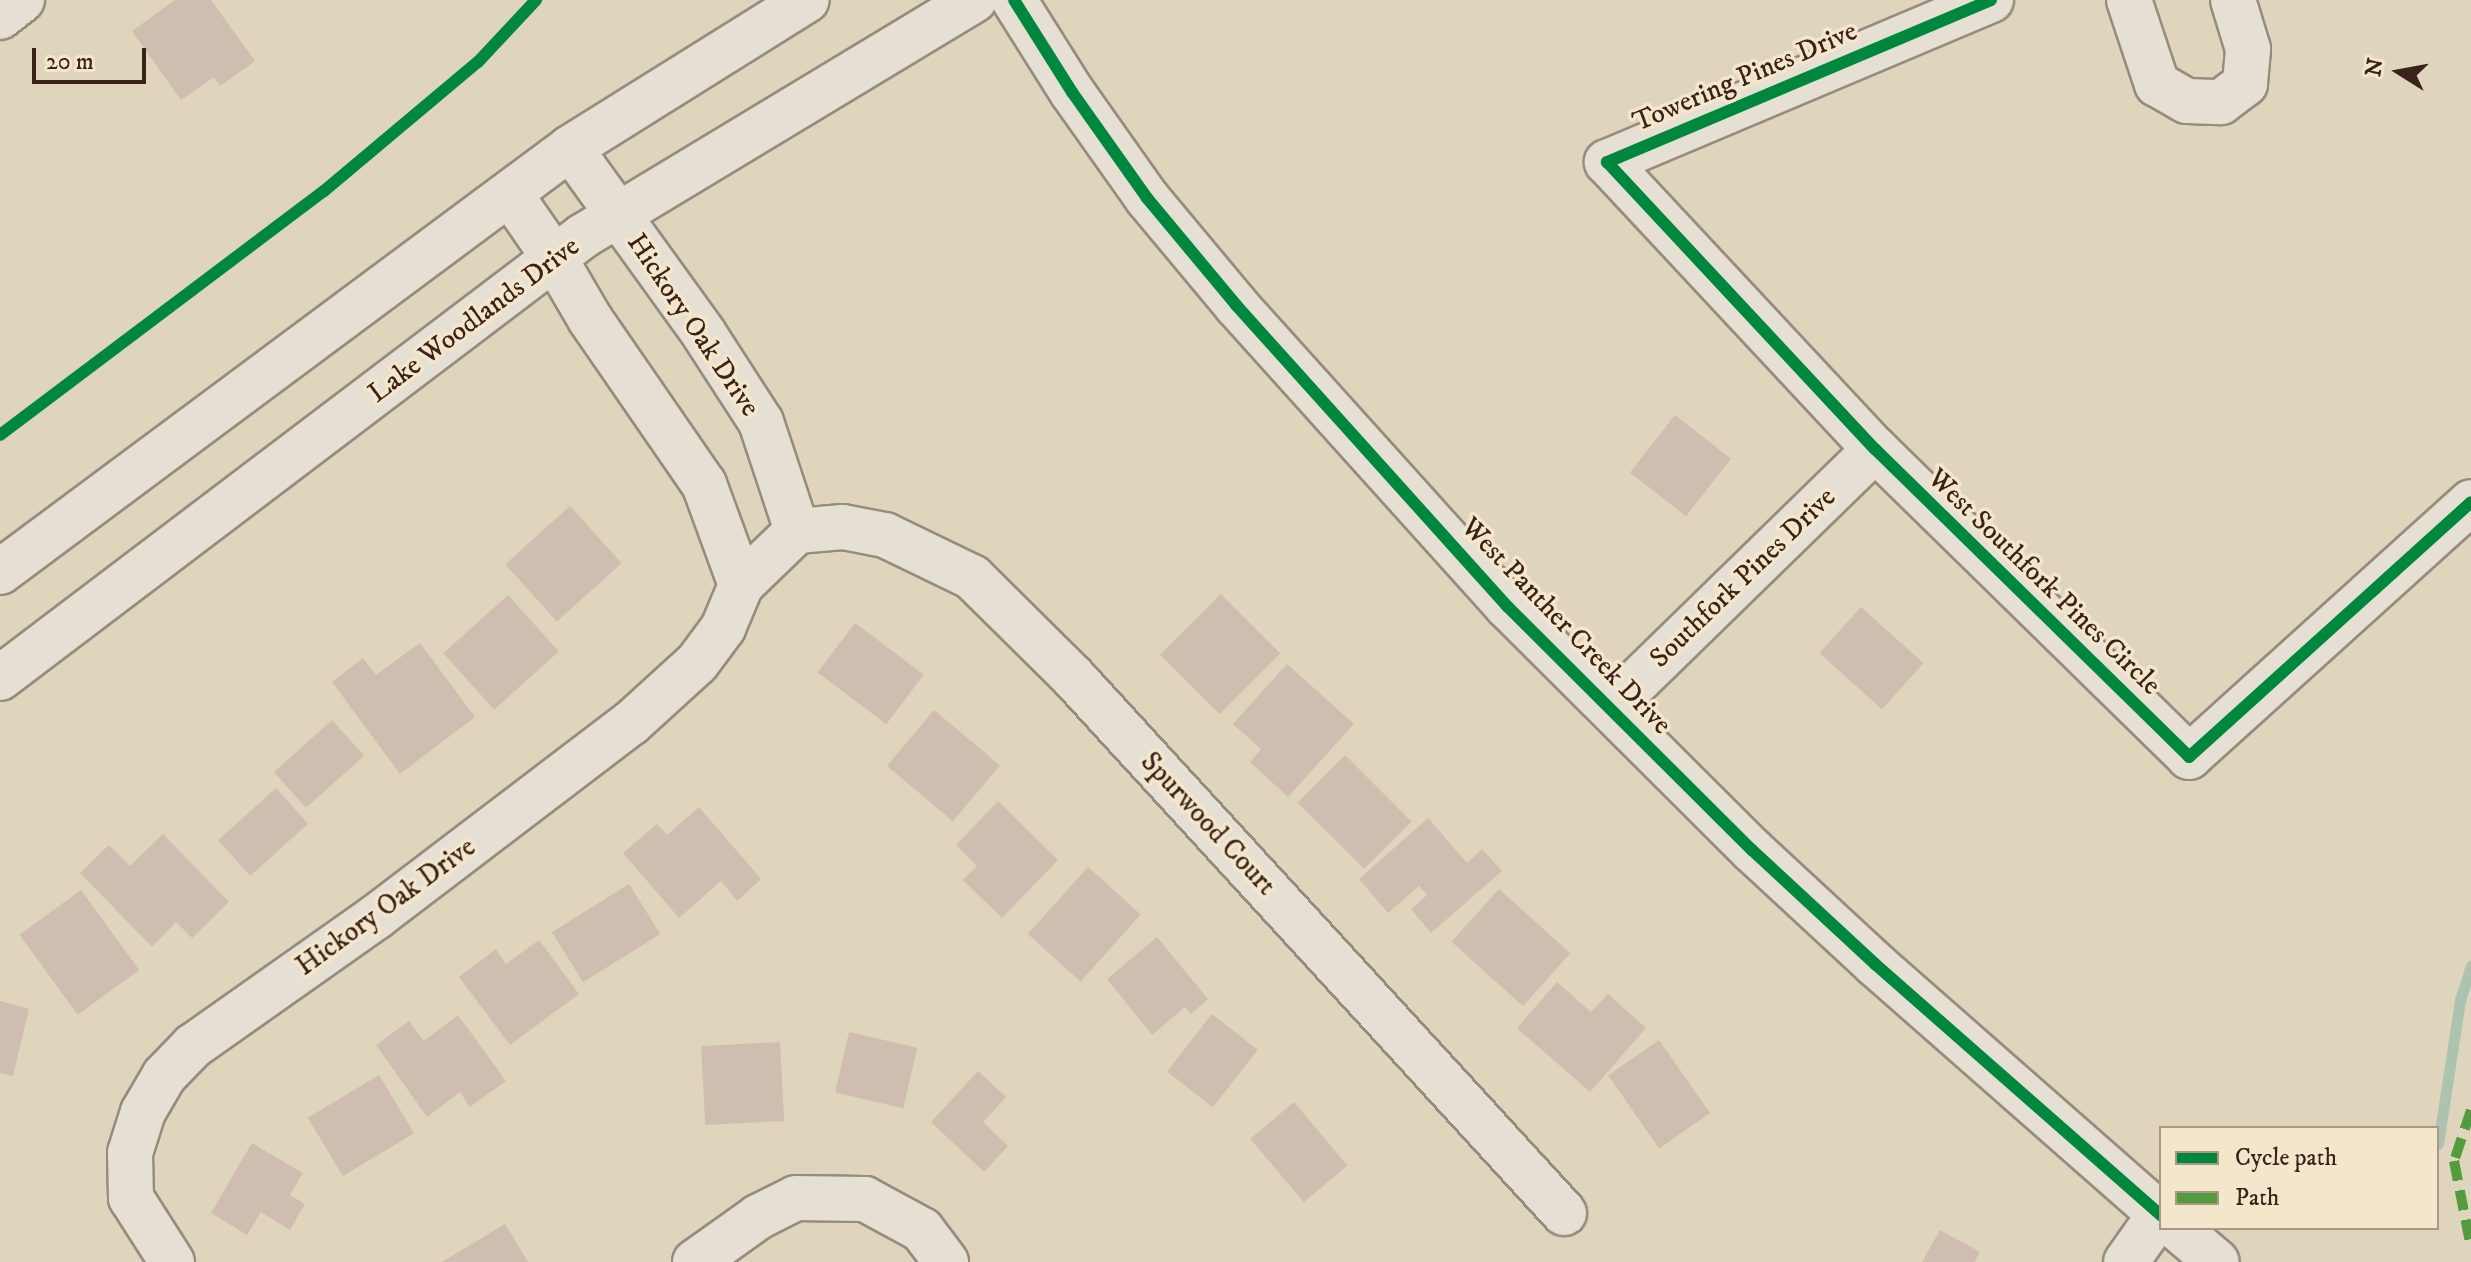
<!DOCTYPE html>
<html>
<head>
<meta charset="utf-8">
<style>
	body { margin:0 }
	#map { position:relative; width:2471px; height:1262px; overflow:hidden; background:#dfd4bc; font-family:"IM FELL DW Pica",serif }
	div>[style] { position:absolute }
	.stream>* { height:11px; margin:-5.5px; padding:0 5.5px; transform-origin:5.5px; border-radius:5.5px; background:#aec2b0 }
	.building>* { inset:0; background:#cfbeaf; transform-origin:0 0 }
	.roads { filter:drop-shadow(2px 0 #968c7e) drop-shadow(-2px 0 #968c7e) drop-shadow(0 2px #968c7e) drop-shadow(0 -2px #968c7e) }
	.minor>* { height:44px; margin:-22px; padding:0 22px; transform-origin:22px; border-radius:22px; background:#e5dfd4 }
	.tertiary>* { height:44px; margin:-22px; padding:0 22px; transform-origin:22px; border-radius:22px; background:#e5dfd4 }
	.secondary>* { height:44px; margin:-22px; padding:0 22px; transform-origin:22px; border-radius:22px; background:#e5dfd4 }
	.quiet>* { height:10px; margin-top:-5px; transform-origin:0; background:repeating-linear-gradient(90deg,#529b3e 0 20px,transparent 0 30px) }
	.cycleway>* { height:12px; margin:-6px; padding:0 6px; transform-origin:6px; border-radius:6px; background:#00873e }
	span { translate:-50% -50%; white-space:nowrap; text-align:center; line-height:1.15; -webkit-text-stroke:7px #f4e6ca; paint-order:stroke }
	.street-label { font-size:28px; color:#3a221a }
	.legend { position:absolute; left:2159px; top:1126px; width:280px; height:104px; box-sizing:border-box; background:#f4e6ca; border:2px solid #aa9884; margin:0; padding:10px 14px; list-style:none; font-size:24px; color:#3a221a }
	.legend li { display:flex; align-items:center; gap:16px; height:40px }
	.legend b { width:40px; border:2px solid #aa9884 }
	.north { position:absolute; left:2359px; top:32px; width:80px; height:80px; -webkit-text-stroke:6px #f4e6ca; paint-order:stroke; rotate:281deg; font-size:22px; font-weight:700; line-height:32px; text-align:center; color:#3a221a }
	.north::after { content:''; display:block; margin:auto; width:28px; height:36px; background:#3a221a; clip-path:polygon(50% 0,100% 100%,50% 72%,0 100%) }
	.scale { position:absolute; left:32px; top:48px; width:114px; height:36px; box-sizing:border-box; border:4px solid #3a221a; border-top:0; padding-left:10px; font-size:24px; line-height:28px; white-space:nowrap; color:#3a221a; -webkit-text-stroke:6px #f4e6ca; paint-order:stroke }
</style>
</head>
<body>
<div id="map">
	<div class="stream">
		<div style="left:2438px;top:1144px;width:146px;rotate:-81.3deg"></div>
		<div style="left:2460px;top:1000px;width:36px;rotate:-72deg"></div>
	</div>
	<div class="building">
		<div style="clip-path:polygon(175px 0,211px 0,255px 61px,220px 86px,214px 77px,181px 100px,132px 31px)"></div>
		<div style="left:1675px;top:415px;width:71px;height:73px;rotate:38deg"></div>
		<div style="left:570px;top:506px;width:77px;height:87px;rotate:48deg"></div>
		<div style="left:1221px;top:594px;width:84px;height:86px;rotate:45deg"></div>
		<div style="left:508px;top:595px;width:76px;height:87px;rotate:48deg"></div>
		<div style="left:1861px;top:607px;width:84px;height:62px;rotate:42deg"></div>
		<div style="left:855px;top:623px;width:86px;height:62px;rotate:37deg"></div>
		<div style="clip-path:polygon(420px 643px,475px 717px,400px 774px,332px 682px,363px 658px,376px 675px)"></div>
		<div style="clip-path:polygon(1287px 664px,1354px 724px,1288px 797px,1250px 762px,1261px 749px,1233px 724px)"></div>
		<div style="left:934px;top:710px;width:86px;height:73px;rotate:40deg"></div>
		<div style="left:332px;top:720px;width:48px;height:78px;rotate:48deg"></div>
		<div style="left:1345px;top:755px;width:94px;height:67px;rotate:45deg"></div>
		<div style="left:276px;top:788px;width:48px;height:78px;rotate:48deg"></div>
		<div style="clip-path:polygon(998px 801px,1058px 860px,1002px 918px,963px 880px,977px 866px,956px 845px)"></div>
		<div style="clip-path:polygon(699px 807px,761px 879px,737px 901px,721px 881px,679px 918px,623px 853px,657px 824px,667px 835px)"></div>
		<div style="clip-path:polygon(1428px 818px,1467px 863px,1482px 849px,1502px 871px,1431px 933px,1411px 909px,1427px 895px,1419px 886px,1388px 913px,1359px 879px)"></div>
		<div style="clip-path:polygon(163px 834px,229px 902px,192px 938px,176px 922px,152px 947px,80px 873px,109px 845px,130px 866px)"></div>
		<div style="left:1088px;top:867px;width:71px;height:90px;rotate:42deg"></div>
		<div style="left:629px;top:884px;width:59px;height:91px;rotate:58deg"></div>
		<div style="left:1499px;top:889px;width:96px;height:71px;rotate:42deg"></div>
		<div style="left:81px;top:890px;width:99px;height:76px;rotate:54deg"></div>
		<div style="clip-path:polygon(1157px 937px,1208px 999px,1191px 1014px,1185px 1007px,1152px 1035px,1107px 979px)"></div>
		<div style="clip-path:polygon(539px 940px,579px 994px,510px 1045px,459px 977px,496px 949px,506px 964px)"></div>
		<div style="clip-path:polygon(1557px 982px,1591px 1012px,1608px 994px,1646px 1028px,1590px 1092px,1517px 1028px)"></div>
		<div style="clip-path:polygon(0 1001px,29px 1009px,13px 1076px,0 1073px)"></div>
		<div style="left:1212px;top:1014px;width:58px;height:73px;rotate:38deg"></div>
		<div style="clip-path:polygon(458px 1015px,506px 1081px,470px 1107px,460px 1092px,427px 1117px,376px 1045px,409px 1021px,424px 1041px)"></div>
		<div style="left:849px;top:1032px;width:70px;height:62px;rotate:13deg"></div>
		<div style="left:1659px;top:1040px;width:89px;height:62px;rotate:55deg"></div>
		<div style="left:780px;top:1042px;width:79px;height:79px;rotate:87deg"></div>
		<div style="clip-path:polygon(978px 1071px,1006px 1097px,983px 1122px,1008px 1146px,984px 1172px,931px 1122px)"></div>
		<div style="left:379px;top:1075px;width:68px;height:83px;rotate:59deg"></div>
		<div style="left:1294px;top:1102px;width:83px;height:57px;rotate:50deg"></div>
		<div style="clip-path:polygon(252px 1143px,303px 1173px,290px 1195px,305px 1204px,290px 1230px,261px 1212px,247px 1235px,211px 1213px)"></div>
		<div style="clip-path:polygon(505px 1224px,528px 1262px,442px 1262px)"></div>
		<div style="clip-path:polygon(1940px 1230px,1980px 1252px,1975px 1262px,1922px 1262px)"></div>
	</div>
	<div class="roads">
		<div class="minor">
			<div style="left:1991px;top:0;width:417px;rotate:157.1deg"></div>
			<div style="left:1607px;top:162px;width:393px;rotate:47deg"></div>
			<div style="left:1875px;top:449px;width:440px;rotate:44.4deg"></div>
			<div style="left:2189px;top:757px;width:380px;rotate:-42.1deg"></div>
			<div style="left:2129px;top:0;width:89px;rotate:71.6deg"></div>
			<div style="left:2157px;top:84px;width:34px;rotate:30deg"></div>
			<div style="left:2187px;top:101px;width:34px;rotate:2deg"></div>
			<div style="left:2221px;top:102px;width:30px;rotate:-37deg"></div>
			<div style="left:2245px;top:84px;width:35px;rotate:-85deg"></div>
			<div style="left:2248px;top:49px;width:51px;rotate:-107deg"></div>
			<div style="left:0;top:17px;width:28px;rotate:-38deg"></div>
			<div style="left:570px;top:148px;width:229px;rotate:54.2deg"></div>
			<div style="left:704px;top:334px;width:105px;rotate:57.1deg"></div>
			<div style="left:761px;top:422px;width:115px;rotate:71.7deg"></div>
			<div style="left:510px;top:194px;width:79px;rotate:55.3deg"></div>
			<div style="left:555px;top:259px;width:69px;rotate:59.7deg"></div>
			<div style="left:590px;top:319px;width:201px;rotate:55.4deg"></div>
			<div style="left:704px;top:484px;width:108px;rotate:69.9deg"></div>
			<div style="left:797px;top:531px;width:46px;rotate:-5deg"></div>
			<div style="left:843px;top:527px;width:43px;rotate:10.8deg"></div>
			<div style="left:885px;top:535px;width:97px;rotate:25.8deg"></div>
			<div style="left:972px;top:577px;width:142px;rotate:44.7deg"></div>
			<div style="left:1073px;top:677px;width:727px;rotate:47.51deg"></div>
			<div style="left:1611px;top:707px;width:369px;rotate:-44.3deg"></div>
			<div style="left:172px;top:1262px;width:76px;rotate:-122.6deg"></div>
			<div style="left:131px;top:1198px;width:45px;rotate:-91.3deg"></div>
			<div style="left:130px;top:1153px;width:43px;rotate:-72.4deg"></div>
			<div style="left:143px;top:1112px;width:42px;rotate:-59.7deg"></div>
			<div style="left:164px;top:1076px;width:42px;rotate:-46deg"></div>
			<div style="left:193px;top:1046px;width:224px;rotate:-35.2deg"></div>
			<div style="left:376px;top:917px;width:320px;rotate:-37.3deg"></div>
			<div style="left:631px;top:723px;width:89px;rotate:-42.3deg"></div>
			<div style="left:697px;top:663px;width:44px;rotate:-53.4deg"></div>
			<div style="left:723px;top:628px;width:47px;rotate:-67.3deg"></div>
			<div style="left:741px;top:585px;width:78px;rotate:-44deg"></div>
			<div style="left:695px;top:1262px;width:77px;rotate:-35.5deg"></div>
			<div style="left:758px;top:1217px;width:42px;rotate:-26.6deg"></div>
			<div style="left:796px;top:1198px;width:69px;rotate:0.8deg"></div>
			<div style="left:865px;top:1199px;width:65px;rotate:28.5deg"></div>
			<div style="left:922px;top:1230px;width:40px;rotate:53deg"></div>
			<div style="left:2126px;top:1262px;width:59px;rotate:-54.7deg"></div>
		</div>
		<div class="tertiary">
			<div style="left:1014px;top:0;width:109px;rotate:57.8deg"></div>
			<div style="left:1072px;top:92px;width:130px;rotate:54.7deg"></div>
			<div style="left:1147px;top:198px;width:139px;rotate:50.2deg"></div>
			<div style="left:1236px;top:305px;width:405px;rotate:48deg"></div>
			<div style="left:1507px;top:606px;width:346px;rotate:44.9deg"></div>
			<div style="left:1752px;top:850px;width:168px;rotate:42.8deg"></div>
			<div style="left:1875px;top:964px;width:381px;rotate:41.3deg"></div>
			<div style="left:2177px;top:1228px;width:52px;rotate:40.4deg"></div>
		</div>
		<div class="secondary">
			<div style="left:0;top:572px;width:710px;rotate:-36.64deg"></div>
			<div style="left:570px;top:148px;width:279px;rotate:-32deg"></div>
			<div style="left:0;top:678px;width:732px;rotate:-37.17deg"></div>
			<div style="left:583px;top:236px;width:457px;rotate:-31.1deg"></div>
		</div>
	</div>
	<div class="quiet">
		<div style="left:2471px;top:1110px;width:54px;rotate:108.4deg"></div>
		<div style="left:2454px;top:1161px;width:89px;rotate:78.9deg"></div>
	</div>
	<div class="cycleway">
		<div style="left:1014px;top:0;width:109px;rotate:57.8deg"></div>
		<div style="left:1072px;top:92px;width:130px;rotate:54.7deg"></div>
		<div style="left:1147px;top:198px;width:139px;rotate:50.2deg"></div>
		<div style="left:1236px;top:305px;width:405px;rotate:48deg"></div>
		<div style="left:1507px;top:606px;width:346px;rotate:44.9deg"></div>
		<div style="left:1752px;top:850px;width:168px;rotate:42.8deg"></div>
		<div style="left:1875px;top:964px;width:381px;rotate:41.3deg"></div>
		<div style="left:1991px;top:0;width:417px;rotate:157.1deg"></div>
		<div style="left:1607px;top:162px;width:393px;rotate:47deg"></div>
		<div style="left:1875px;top:449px;width:440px;rotate:44.4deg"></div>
		<div style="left:2189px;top:757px;width:380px;rotate:-42.1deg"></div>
		<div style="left:0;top:435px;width:406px;rotate:-37deg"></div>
		<div style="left:324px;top:191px;width:201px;rotate:-40deg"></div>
		<div style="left:478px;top:62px;width:85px;rotate:-46.9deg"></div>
	</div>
	<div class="street-label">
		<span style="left:1745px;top:77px;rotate:-23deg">Towering Pines Drive</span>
		<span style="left:474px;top:320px;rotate:-37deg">Lake Woodlands Drive</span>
		<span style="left:693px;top:325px;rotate:56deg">Hickory Oak Drive</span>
		<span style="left:1743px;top:578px;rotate:-44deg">Southfork Pines Drive</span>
		<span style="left:2044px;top:582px;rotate:44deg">West Southfork Pines Circle</span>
		<span style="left:1566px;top:626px;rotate:46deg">West Panther Creek Drive</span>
		<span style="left:1208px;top:824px;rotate:47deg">Spurwood Court</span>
		<span style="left:386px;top:907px;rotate:-36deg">Hickory Oak Drive</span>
	</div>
	<ul class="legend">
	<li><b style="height:10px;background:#00873e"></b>Cycle path</li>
	<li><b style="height:10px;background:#529b3e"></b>Path</li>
	</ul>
	<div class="north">N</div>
	<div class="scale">20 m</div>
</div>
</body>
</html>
